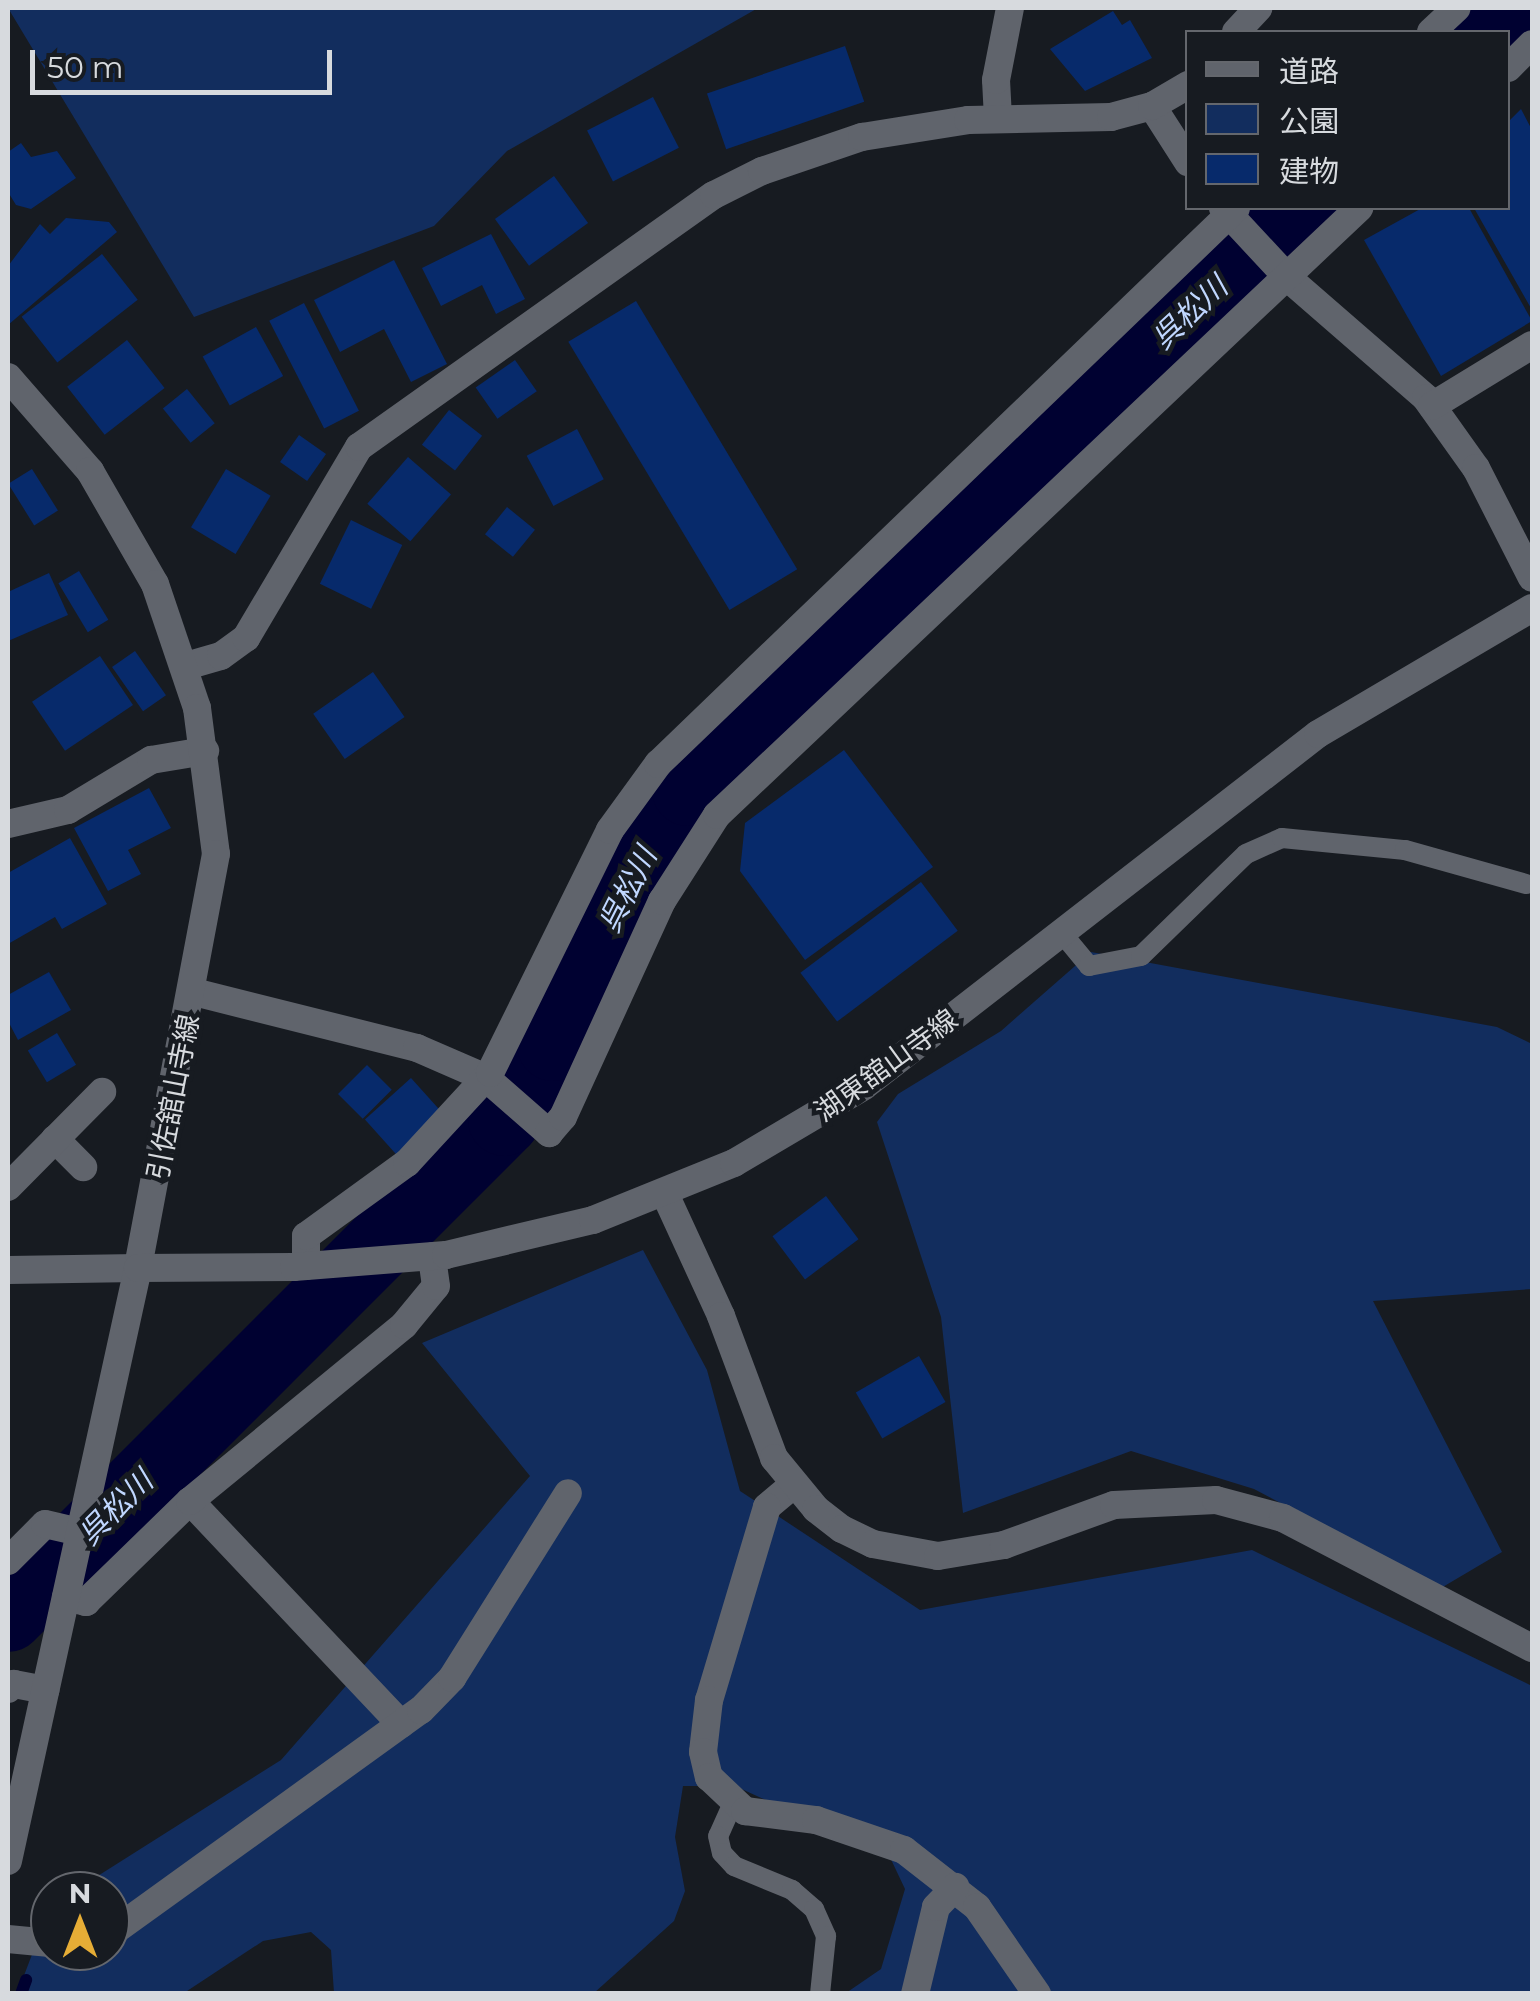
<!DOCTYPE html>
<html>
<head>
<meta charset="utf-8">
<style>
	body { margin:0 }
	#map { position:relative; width:1540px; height:2001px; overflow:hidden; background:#171b21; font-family:Montserrat,"Noto Sans JP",sans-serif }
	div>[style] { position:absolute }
	.green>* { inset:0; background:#122d5e }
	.stream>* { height:12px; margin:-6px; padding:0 6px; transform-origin:6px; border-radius:6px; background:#000131 }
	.river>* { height:72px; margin:-36px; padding:0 36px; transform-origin:36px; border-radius:36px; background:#000131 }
	.building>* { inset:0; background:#072a6b; transform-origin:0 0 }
	.service>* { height:20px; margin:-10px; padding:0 10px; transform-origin:10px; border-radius:10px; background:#60646c }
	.minor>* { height:28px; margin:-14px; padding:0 14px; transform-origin:14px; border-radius:14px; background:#60646c }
	.tertiary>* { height:28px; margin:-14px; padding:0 14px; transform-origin:14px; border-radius:14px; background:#60646c }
	.secondary>* { height:28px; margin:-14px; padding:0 14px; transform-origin:14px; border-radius:14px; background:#60646c }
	span { translate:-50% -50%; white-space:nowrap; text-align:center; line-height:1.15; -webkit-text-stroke:9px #171b21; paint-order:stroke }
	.street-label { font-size:28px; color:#d7dade }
	.water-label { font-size:30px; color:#c0d7ff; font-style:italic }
	.frame { position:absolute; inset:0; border:10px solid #d7dade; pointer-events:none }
	.legend { position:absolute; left:1185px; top:30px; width:325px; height:180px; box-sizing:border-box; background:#171b21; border:2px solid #64676d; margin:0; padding:12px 18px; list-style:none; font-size:30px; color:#d7dade }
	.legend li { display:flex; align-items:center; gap:20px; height:50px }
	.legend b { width:50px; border:2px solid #64676d }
	.north { position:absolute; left:30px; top:1871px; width:100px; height:100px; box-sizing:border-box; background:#171b21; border:2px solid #64676d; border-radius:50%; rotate:0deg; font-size:28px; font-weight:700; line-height:40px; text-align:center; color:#d7dade }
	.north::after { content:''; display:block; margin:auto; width:35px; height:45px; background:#e6ad36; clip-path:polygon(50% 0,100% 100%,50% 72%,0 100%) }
	.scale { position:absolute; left:30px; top:50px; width:302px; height:45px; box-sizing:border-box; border:5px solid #d7dade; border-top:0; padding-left:12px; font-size:30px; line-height:35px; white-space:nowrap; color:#d7dade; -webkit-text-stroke:8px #171b21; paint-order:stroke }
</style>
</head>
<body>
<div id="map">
	<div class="green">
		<div style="clip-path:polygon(8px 8px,758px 8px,507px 151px,434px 226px,194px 317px)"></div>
		<div style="clip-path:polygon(1091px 952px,1497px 1027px,1532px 1044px,1532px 1289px,1373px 1301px,1502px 1552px,1441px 1588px,1254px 1489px,1131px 1451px,963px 1513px,941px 1317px,877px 1122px,898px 1094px,1001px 1031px)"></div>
		<div style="clip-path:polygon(643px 1250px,707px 1370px,740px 1491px,920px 1610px,1252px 1550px,1532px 1686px,1532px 1993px,846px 1993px,881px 1969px,905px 1889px,878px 1832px,788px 1810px,735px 1786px,683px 1786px,675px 1837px,685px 1891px,674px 1921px,594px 1993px,334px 1993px,331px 1950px,311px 1932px,263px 1941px,184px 1993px,17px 1994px,50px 1907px,50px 1951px,110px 1951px,110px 1891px,74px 1891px,281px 1760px,530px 1476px,422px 1343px)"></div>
	</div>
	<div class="stream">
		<div style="left:21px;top:1994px;width:15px;rotate:-70deg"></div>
	</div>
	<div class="river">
		<div style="left:1488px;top:32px;width:35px;rotate:-43deg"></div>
		<div style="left:8px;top:1616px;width:701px;rotate:-45deg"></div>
		<div style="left:504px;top:1120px;width:90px;rotate:-56.8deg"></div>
		<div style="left:553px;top:1045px;width:215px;rotate:-65deg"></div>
		<div style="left:644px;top:850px;width:74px;rotate:-53.7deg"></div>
		<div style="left:688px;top:790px;width:846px;rotate:-43.47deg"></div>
	</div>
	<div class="building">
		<div style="clip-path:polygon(1113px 11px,1122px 25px,1130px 20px,1152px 58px,1085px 91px,1050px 49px)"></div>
		<div style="left:845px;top:46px;width:59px;height:146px;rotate:71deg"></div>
		<div style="left:653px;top:97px;width:57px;height:74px;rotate:63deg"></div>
		<div style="clip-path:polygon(1521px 109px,1532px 130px,1532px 310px,1474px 208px,1508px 208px,1508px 122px)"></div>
		<div style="clip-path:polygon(21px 143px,31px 157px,57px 151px,76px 178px,31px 209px,16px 205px,8px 192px,8px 152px)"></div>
		<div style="left:554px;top:176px;width:58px;height:73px;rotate:54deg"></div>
		<div style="clip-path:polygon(1422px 208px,1469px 208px,1532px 321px,1441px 376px,1364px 240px)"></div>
		<div style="clip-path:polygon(66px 218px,109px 222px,117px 232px,8px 325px,8px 266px,40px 224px,50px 234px)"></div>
		<div style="clip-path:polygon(491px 234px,525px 299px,496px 314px,482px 285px,441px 306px,422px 268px)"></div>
		<div style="left:102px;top:254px;width:58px;height:102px;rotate:52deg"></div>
		<div style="clip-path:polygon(394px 260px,447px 364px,411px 382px,384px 329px,340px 352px,314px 300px)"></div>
		<div style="left:636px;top:301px;width:313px;height:79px;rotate:59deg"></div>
		<div style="left:304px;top:303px;width:121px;height:39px;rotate:63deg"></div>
		<div style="left:256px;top:327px;width:56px;height:61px;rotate:61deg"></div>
		<div style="left:127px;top:340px;width:61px;height:76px;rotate:52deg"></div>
		<div style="left:515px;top:360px;width:38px;height:48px;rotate:55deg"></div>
		<div style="left:187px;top:389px;width:44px;height:31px;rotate:51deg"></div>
		<div style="left:449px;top:410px;width:42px;height:44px;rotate:38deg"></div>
		<div style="left:577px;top:429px;width:57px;height:57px;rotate:62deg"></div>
		<div style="left:299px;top:435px;width:33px;height:33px;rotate:35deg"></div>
		<div style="left:408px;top:457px;width:57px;height:62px;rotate:41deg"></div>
		<div style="left:32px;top:469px;width:49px;height:28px;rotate:58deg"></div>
		<div style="left:226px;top:469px;width:52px;height:68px;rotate:31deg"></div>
		<div style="left:507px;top:507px;width:36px;height:35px;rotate:39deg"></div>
		<div style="left:351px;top:520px;width:57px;height:71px;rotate:26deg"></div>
		<div style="left:79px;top:571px;width:57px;height:24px;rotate:59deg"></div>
		<div style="clip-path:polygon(49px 573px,68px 615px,8px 641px,8px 592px)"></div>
		<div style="left:135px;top:651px;width:54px;height:28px;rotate:55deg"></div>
		<div style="left:100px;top:656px;width:59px;height:82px;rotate:56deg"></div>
		<div style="left:373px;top:672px;width:55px;height:73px;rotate:55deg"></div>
		<div style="clip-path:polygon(844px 750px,933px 867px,805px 960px,740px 871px,745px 823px)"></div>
		<div style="clip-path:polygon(149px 788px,171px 828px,128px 850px,141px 874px,108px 891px,74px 828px)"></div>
		<div style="clip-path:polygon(70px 838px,107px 904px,62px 929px,55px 917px,8px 944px,8px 873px)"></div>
		<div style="left:921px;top:882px;width:61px;height:151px;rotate:53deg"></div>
		<div style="clip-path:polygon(49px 972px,71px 1010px,18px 1040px,8px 1021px,8px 995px)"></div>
		<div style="left:57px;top:1033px;width:37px;height:34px;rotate:59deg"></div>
		<div style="left:367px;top:1065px;width:35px;height:41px;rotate:45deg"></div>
		<div style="left:411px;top:1078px;width:50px;height:62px;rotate:48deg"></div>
		<div style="left:826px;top:1196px;width:54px;height:67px;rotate:53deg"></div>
		<div style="left:919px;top:1356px;width:53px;height:73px;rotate:60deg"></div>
	</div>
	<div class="service">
		<div style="left:1061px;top:932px;width:44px;rotate:50.5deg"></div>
		<div style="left:1089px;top:966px;width:53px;rotate:-10.9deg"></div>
		<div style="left:1141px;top:956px;width:146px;rotate:-44.2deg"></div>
		<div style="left:1246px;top:854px;width:39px;rotate:-24deg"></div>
		<div style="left:1282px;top:838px;width:124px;rotate:5.6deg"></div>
		<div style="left:1405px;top:850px;width:126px;rotate:15.7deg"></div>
		<div style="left:733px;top:1803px;width:36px;rotate:114deg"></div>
		<div style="left:718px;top:1836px;width:17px;rotate:77deg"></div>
		<div style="left:722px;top:1853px;width:18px;rotate:47deg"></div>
		<div style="left:734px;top:1866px;width:63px;rotate:22.5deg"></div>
		<div style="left:792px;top:1890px;width:29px;rotate:41deg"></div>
		<div style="left:814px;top:1909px;width:30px;rotate:66deg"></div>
		<div style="left:826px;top:1936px;width:58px;rotate:95.9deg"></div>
	</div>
	<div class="minor">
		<div style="left:1236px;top:32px;width:33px;rotate:-47deg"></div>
		<div style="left:1431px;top:32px;width:35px;rotate:-43deg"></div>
		<div style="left:1508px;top:68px;width:34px;rotate:-45deg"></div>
		<div style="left:1152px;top:106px;width:67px;rotate:57.3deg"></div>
		<div style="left:998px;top:118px;width:38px;rotate:-93deg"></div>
		<div style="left:996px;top:80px;width:73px;rotate:-79deg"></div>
		<div style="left:1223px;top:208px;width:96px;rotate:47.1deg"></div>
		<div style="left:1288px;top:278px;width:183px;rotate:41deg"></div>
		<div style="left:1426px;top:398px;width:86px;rotate:54.5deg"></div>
		<div style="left:1476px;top:468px;width:123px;rotate:63deg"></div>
		<div style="left:1432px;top:406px;width:117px;rotate:-31.4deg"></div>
		<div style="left:186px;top:666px;width:36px;rotate:-16deg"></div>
		<div style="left:221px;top:656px;width:31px;rotate:-36deg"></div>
		<div style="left:246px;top:638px;width:222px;rotate:-59.4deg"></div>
		<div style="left:359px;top:447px;width:435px;rotate:-35.4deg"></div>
		<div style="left:714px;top:195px;width:54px;rotate:-26.6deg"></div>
		<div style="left:762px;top:171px;width:106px;rotate:-18.8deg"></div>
		<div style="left:862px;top:137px;width:107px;rotate:-9.1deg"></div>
		<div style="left:968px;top:120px;width:143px;rotate:-1.2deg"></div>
		<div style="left:1111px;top:117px;width:42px;rotate:-15deg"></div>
		<div style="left:1152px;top:106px;width:42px;rotate:-30.3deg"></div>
		<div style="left:8px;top:824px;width:62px;rotate:-13.1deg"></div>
		<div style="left:68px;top:810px;width:97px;rotate:-31.1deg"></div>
		<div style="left:151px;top:760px;width:55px;rotate:-9.5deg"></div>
		<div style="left:194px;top:992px;width:230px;rotate:14.1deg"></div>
		<div style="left:417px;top:1048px;width:75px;rotate:23.5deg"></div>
		<div style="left:486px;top:1078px;width:84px;rotate:41.1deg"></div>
		<div style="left:549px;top:1133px;width:21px;rotate:-49deg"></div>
		<div style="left:563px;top:1117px;width:238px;rotate:-65.4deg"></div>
		<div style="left:662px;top:901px;width:102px;rotate:-57.4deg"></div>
		<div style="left:717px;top:815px;width:884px;rotate:-43.39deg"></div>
		<div style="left:55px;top:1139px;width:40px;rotate:45deg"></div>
		<div style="left:8px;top:1187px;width:134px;rotate:-45.3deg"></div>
		<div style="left:306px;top:1266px;width:30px;rotate:-90deg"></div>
		<div style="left:306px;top:1236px;width:125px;rotate:-35.9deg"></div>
		<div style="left:407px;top:1163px;width:122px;rotate:-47.3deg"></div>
		<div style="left:490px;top:1073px;width:271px;rotate:-63.7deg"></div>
		<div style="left:610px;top:830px;width:82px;rotate:-54deg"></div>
		<div style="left:658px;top:764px;width:802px;rotate:-43.89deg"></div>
		<div style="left:8px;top:1270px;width:130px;rotate:-0.9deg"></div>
		<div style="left:793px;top:1485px;width:34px;rotate:140deg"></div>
		<div style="left:767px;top:1507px;width:202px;rotate:106.7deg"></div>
		<div style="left:709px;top:1700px;width:52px;rotate:96.6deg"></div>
		<div style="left:703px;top:1752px;width:26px;rotate:77deg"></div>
		<div style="left:709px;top:1777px;width:50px;rotate:43.4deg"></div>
		<div style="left:745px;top:1811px;width:72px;rotate:7.2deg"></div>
		<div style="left:816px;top:1820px;width:93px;rotate:18.8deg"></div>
		<div style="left:904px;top:1850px;width:93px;rotate:38deg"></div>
		<div style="left:977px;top:1907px;width:106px;rotate:55.4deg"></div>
		<div style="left:190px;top:1501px;width:307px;rotate:46.6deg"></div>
		<div style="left:8px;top:1561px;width:52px;rotate:-45deg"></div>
		<div style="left:45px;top:1524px;width:36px;rotate:13deg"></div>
		<div style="left:66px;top:1597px;width:21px;rotate:14deg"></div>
		<div style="left:86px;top:1602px;width:145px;rotate:-44.2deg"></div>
		<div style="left:190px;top:1501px;width:277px;rotate:-39.4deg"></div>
		<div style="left:404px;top:1325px;width:50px;rotate:-50.6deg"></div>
		<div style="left:436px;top:1286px;width:30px;rotate:-98deg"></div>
		<div style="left:8px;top:1689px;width:8px;rotate:-40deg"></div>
		<div style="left:14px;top:1684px;width:32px;rotate:11deg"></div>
		<div style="left:110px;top:1934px;width:383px;rotate:-35.8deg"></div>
		<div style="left:421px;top:1710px;width:45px;rotate:-45.9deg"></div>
		<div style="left:452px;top:1678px;width:218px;rotate:-57.9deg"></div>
		<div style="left:8px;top:1939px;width:42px;rotate:5.4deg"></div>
		<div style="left:915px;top:1994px;width:89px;rotate:-76.4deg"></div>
		<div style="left:936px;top:1907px;width:28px;rotate:-46deg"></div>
	</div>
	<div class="tertiary">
		<div style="left:665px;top:1194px;width:134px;rotate:65.3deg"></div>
		<div style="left:721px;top:1316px;width:152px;rotate:69.5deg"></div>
		<div style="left:774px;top:1458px;width:66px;rotate:50.5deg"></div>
		<div style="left:816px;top:1509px;width:33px;rotate:38deg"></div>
		<div style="left:842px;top:1529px;width:34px;rotate:26deg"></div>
		<div style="left:873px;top:1544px;width:66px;rotate:10.5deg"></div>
		<div style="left:938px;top:1556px;width:67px;rotate:-9.5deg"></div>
		<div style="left:1004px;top:1545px;width:117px;rotate:-20deg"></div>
		<div style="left:1114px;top:1505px;width:102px;rotate:-2.8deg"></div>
		<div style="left:1216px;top:1500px;width:69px;rotate:15deg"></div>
		<div style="left:1283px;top:1518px;width:281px;rotate:27.6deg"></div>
	</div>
	<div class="secondary">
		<div style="left:8px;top:377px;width:125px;rotate:48.9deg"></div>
		<div style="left:90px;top:471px;width:130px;rotate:60.1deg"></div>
		<div style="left:155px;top:584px;width:131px;rotate:71.3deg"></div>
		<div style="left:197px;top:708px;width:147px;rotate:82.6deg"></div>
		<div style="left:216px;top:854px;width:421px;rotate:100.7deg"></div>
		<div style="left:138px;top:1268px;width:607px;rotate:102.37deg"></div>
		<div style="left:138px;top:1268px;width:156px;rotate:-0.4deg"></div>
		<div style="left:294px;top:1267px;width:152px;rotate:-4.5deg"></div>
		<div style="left:446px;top:1255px;width:151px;rotate:-13.4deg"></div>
		<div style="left:593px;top:1220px;width:152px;rotate:-22deg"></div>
		<div style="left:734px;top:1163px;width:151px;rotate:-30.6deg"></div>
		<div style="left:864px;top:1086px;width:574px;rotate:-37.79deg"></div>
		<div style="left:1318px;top:734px;width:248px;rotate:-30.5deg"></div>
	</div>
	<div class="street-label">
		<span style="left:886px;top:1065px;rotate:-36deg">湖東舘山寺線</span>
		<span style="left:173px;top:1097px;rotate:-79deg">引佐舘山寺線</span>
	</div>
	<div class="water-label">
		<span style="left:1190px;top:313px;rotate:-43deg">呉松川</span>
		<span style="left:628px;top:890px;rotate:-63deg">呉松川</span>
		<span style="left:116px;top:1508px;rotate:-45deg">呉松川</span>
	</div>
	<div class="frame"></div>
	<ul class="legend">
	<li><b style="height:12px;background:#60646c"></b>道路</li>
	<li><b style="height:28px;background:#122d5e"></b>公園</li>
	<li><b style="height:28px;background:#072a6b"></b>建物</li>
	</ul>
	<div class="north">N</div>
	<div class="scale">50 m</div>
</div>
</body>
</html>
